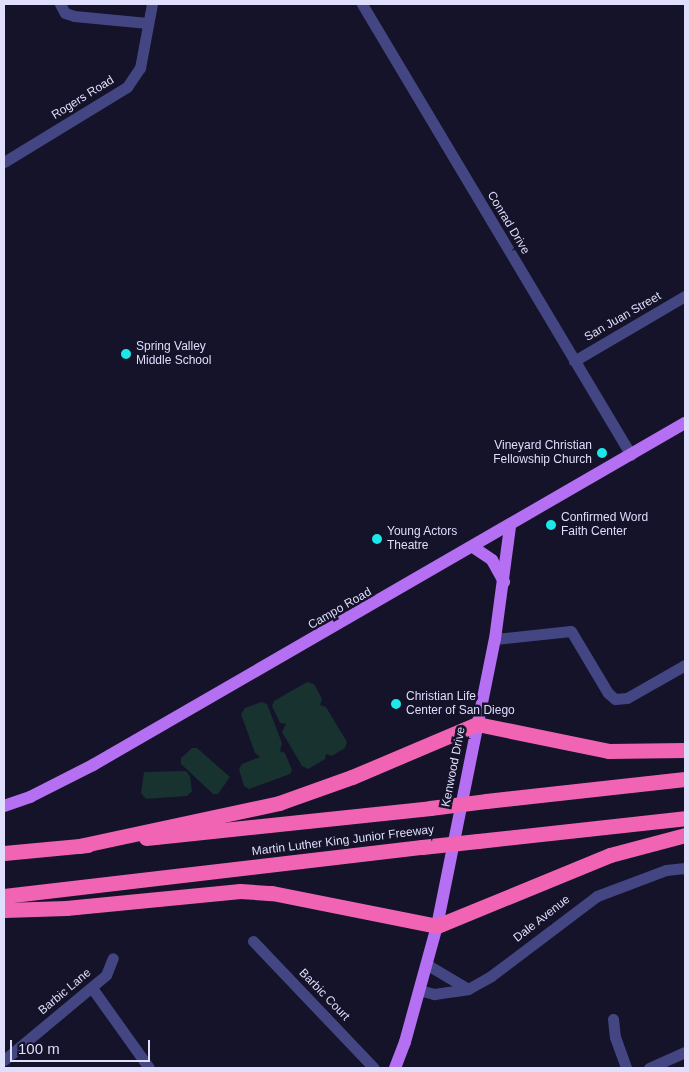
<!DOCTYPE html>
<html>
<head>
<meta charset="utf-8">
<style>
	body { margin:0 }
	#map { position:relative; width:689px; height:1072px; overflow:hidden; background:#151329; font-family:Helvetica,sans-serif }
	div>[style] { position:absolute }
	.green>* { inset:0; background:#17322f }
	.minor>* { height:11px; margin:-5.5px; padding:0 5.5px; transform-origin:5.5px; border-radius:5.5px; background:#434683 }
	.major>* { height:12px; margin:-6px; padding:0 6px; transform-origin:6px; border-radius:6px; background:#b56ff2 }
	.highway>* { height:15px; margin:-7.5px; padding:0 7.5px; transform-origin:7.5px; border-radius:7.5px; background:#f164b4 }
	.highway-bridge>* { height:15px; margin:-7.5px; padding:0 7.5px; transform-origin:7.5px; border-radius:7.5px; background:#f164b4 }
	.dots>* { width:14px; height:14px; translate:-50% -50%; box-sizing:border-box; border:2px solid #151329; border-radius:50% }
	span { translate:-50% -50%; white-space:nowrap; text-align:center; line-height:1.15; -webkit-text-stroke:5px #151329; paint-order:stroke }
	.street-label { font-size:12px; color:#dfdefc }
	.poi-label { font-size:12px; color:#dfdefc }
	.left { translate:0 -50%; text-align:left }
	.right { translate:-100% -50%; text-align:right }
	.frame { position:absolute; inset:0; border:5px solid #dfdefc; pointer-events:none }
	.scale { position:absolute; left:10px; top:1040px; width:140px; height:22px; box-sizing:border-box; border:2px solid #dfdefc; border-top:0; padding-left:6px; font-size:15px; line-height:18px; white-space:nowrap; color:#dfdefc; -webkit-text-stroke:4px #151329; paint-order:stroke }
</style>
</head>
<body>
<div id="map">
	<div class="green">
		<div style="clip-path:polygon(307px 682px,314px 684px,322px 699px,320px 705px,326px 707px,347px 742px,345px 748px,332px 756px,326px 754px,325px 759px,308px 769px,302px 766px,282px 732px,286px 724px,280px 723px,272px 706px,274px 701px)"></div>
		<div style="clip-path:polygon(261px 702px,267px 704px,282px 743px,280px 751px,285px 753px,292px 770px,290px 774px,249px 789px,244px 786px,239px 769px,242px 764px,260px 757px,255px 753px,241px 714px,245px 708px)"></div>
		<div style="clip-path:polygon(192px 748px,197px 748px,230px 777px,218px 794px,213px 794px,181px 764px,181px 758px)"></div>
		<div style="clip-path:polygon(186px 771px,190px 776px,192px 791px,187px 796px,146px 799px,141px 793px,144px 772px)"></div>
	</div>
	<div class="minor">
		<div style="left:60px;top:4px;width:10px;rotate:61deg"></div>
		<div style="left:65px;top:13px;width:9px;rotate:18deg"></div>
		<div style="left:74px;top:16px;width:74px;rotate:5.4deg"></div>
		<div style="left:362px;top:4px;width:525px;rotate:59.19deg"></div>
		<div style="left:4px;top:162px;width:144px;rotate:-31.4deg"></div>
		<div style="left:127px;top:87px;width:23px;rotate:-56deg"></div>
		<div style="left:140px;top:68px;width:65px;rotate:-79.4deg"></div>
		<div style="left:574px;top:361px;width:129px;rotate:-30.4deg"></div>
		<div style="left:495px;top:639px;width:76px;rotate:-6deg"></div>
		<div style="left:571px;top:631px;width:72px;rotate:59.2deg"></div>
		<div style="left:608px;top:693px;width:9px;rotate:41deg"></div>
		<div style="left:615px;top:699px;width:12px;rotate:-5deg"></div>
		<div style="left:627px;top:698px;width:67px;rotate:-29.6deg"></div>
		<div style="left:253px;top:941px;width:175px;rotate:46.4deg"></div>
		<div style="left:426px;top:964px;width:49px;rotate:30.8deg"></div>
		<div style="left:92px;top:988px;width:98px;rotate:54.5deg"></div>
		<div style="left:419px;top:990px;width:16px;rotate:15deg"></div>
		<div style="left:434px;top:994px;width:34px;rotate:-8deg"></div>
		<div style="left:468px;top:989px;width:26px;rotate:-29deg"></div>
		<div style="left:491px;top:976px;width:133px;rotate:-37deg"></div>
		<div style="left:597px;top:896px;width:74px;rotate:-20.6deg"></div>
		<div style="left:666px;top:870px;width:19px;rotate:-6deg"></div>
		<div style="left:613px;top:1019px;width:18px;rotate:84deg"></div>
		<div style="left:615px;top:1037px;width:33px;rotate:70deg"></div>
		<div style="left:4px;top:1060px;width:133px;rotate:-39.8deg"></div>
		<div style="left:106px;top:975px;width:18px;rotate:-68deg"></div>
		<div style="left:649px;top:1068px;width:39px;rotate:-24deg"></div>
	</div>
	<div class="major">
		<div style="left:473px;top:547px;width:23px;rotate:34deg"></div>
		<div style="left:492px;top:560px;width:25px;rotate:61deg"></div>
		<div style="left:4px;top:806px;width:28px;rotate:-19deg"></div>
		<div style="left:30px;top:797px;width:71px;rotate:-26.9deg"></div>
		<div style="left:93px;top:765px;width:684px;rotate:-30.02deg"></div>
		<div style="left:395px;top:1068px;width:28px;rotate:-69deg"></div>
		<div style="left:405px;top:1042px;width:120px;rotate:-74.6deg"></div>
		<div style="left:437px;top:926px;width:293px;rotate:-78.6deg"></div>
		<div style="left:495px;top:639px;width:114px;rotate:-82.4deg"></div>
	</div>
	<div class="highway">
		<div style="left:486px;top:801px;width:200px;rotate:-6.3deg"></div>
		<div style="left:146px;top:838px;width:286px;rotate:-6deg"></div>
		<div style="left:478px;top:841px;width:208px;rotate:-6.3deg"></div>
		<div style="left:79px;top:846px;width:205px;rotate:-12.1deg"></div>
		<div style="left:279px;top:803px;width:77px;rotate:-19.6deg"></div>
		<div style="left:352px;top:777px;width:136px;rotate:-23deg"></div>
		<div style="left:477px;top:724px;width:134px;rotate:11.6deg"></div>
		<div style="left:608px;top:751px;width:77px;rotate:-0.7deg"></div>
		<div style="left:4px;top:853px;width:84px;rotate:-5.4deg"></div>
		<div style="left:4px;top:896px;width:421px;rotate:-6.7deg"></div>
		<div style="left:4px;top:910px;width:62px;rotate:-1.8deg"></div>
		<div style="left:66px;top:908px;width:175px;rotate:-5.6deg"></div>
		<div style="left:240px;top:891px;width:32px;rotate:4deg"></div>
		<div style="left:272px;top:893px;width:168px;rotate:11.3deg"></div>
		<div style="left:437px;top:926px;width:187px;rotate:-22.3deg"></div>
		<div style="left:610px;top:855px;width:78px;rotate:-14.9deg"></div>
	</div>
	<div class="highway-bridge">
		<div style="left:430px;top:808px;width:56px;rotate:-7.1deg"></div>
		<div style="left:422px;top:847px;width:56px;rotate:-6.1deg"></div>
	</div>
	<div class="dots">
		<div style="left:126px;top:354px;background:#1ce8ea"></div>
		<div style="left:602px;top:453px;background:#1ce8ea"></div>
		<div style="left:551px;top:525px;background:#1ce8ea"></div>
		<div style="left:377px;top:539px;background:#1ce8ea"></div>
		<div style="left:396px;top:704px;background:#1ce8ea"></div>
	</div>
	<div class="street-label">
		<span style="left:83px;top:98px;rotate:-32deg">Rogers Road</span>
		<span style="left:508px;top:223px;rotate:59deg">Conrad Drive</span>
		<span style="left:623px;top:317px;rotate:-30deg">San Juan Street</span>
		<span style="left:340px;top:609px;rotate:-30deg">Campo Road</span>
		<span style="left:454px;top:767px;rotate:-79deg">Kenwood Drive</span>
		<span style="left:343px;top:841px;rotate:-7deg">Martin Luther King Junior Freeway</span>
		<span style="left:542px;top:919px;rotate:-38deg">Dale Avenue</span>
		<span style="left:65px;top:992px;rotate:-40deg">Barbic Lane</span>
		<span style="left:324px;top:995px;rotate:46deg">Barbic Court</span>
	</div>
	<div class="poi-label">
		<span class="left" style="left:136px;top:354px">Spring Valley<br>Middle School</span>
		<span class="right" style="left:592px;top:453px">Vineyard Christian<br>Fellowship Church</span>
		<span class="left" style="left:561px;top:525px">Confirmed Word<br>Faith Center</span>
		<span class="left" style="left:387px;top:539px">Young Actors<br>Theatre</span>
		<span class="left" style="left:406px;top:704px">Christian Life<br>Center of San Diego</span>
	</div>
	<div class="frame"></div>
	<div class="scale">100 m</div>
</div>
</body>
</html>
